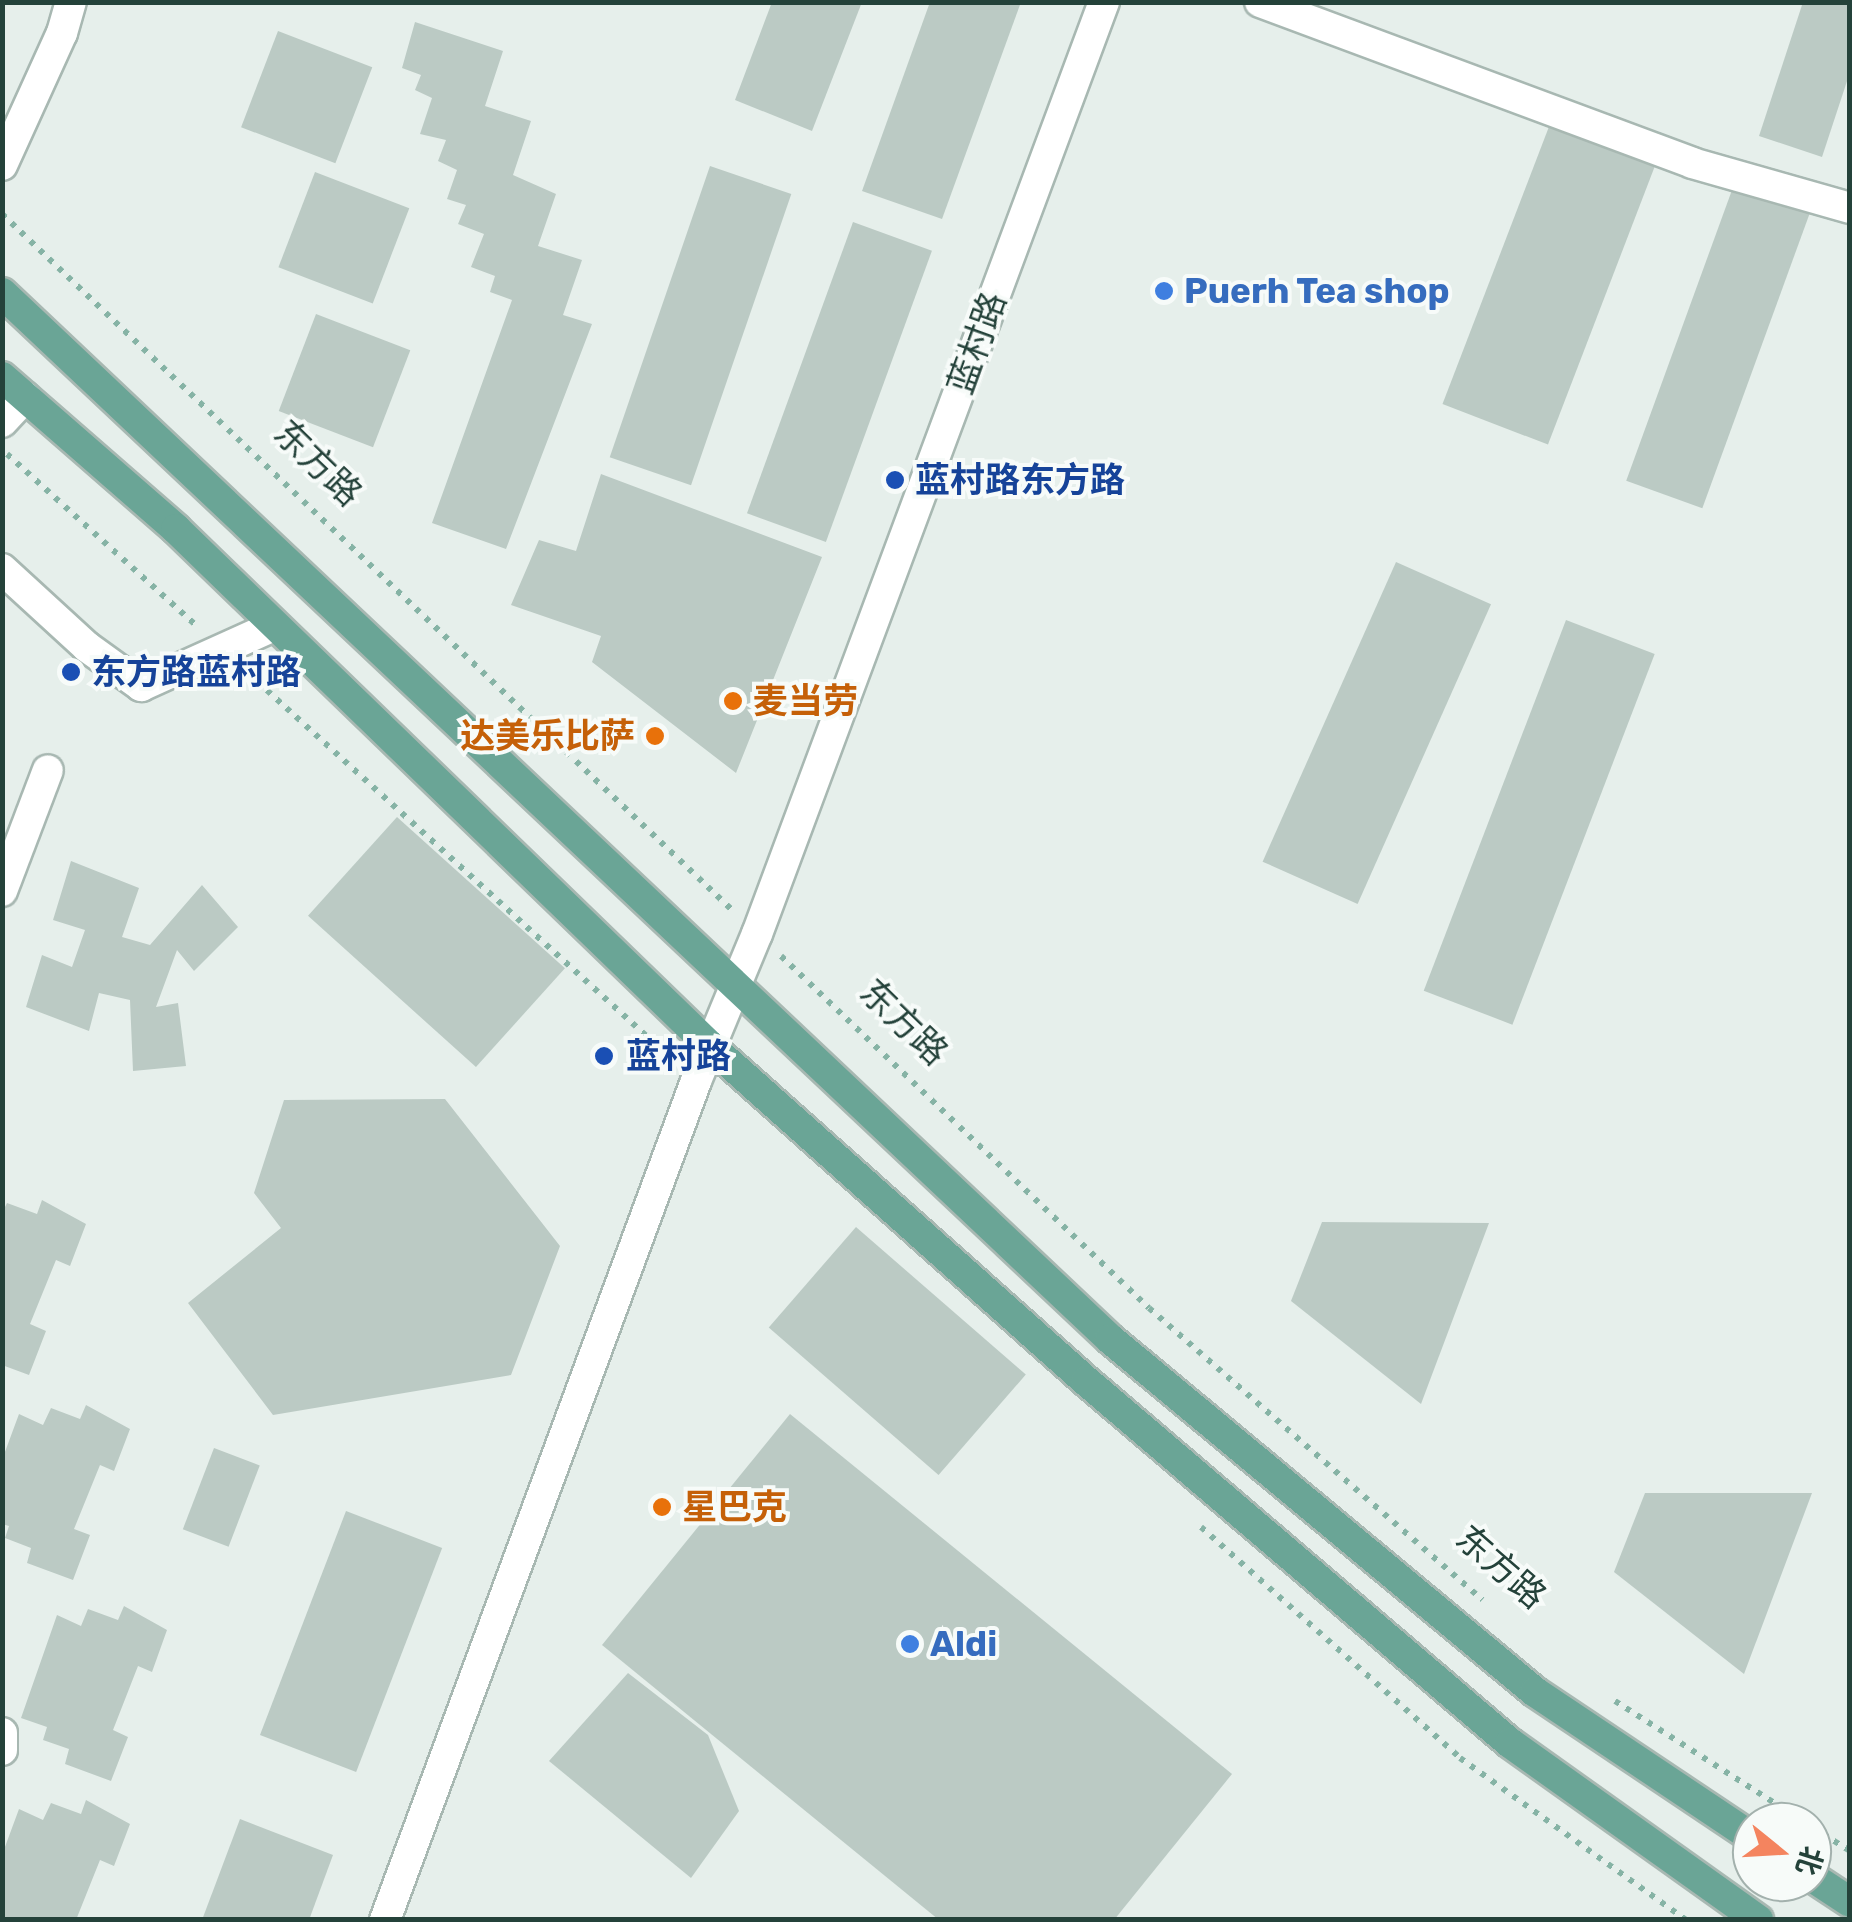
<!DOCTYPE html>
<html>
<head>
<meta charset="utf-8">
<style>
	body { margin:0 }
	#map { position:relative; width:1852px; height:1922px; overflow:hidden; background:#e6efeb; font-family:Rubik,"Noto Sans SC",sans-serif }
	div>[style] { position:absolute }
	.building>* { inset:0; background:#bbcac4; transform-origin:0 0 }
	.path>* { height:6px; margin-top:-3px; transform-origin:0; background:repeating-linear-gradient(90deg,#86b3a5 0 5px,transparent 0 13px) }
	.roads { filter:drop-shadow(2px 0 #a8b8b2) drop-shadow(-2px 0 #a8b8b2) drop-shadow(0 2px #a8b8b2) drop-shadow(0 -2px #a8b8b2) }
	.minor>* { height:30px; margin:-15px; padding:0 15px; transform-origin:15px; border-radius:15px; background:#fff }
	.major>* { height:30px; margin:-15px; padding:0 15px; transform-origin:15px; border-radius:15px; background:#6aa596 }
	.dots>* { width:28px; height:28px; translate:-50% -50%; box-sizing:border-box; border:5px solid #f7fbf9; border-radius:50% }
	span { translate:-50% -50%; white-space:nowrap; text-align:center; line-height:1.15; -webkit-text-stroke:8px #f7fbf9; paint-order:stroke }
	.shop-label { font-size:35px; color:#366cbe; font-weight:700 }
	.left { translate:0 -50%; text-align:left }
	.street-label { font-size:35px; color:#24423a }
	.transit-label { font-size:35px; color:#164399; font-weight:700 }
	.food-label { font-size:35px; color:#c56008; font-weight:700 }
	.right { translate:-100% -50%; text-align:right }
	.frame { position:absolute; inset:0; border:5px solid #24423a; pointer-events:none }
	.north { position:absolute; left:1732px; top:1802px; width:100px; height:100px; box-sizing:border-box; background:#f7fbf9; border:2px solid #a3b1ad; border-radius:50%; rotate:108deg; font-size:28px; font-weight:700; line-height:40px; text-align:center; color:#24423a }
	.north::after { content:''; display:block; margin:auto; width:35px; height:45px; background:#f4845f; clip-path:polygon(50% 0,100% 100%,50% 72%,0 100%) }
</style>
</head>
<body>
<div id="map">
	<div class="building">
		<div style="clip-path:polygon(772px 2px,862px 2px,812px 131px,735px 100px)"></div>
		<div style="clip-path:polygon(930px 2px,1021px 2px,942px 219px,862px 191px)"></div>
		<div style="clip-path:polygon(1803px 2px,1850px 2px,1850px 72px,1822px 157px,1759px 136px)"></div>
		<div style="clip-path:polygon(415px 22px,503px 51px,485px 106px,531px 121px,513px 175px,556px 194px,538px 246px,582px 260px,563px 315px,592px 324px,506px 549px,432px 523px,512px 300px,490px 292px,495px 276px,471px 267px,484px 234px,458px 224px,466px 205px,447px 199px,457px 170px,438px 161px,446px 140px,420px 134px,432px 98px,415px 90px,421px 75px,402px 68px)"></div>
		<div style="left:278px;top:31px;width:101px;height:103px;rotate:21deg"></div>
		<div style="left:1550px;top:124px;width:113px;height:300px;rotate:21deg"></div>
		<div style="left:710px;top:166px;width:86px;height:308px;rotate:19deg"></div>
		<div style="left:315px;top:172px;width:101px;height:102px;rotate:21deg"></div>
		<div style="left:1736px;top:179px;width:81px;height:321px;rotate:20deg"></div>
		<div style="left:853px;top:222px;width:84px;height:310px;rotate:20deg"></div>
		<div style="left:316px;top:314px;width:101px;height:104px;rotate:21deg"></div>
		<div style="clip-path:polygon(601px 474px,822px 557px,736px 773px,592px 662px,601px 636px,511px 605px,539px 540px,576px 551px)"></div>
		<div style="left:1396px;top:562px;width:104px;height:328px;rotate:24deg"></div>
		<div style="left:1566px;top:620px;width:95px;height:397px;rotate:21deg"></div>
		<div style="left:397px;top:817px;width:226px;height:133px;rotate:42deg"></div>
		<div style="clip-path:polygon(71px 861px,139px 888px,122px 937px,150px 945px,202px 885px,238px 927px,194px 971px,177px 950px,156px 1007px,178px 1003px,186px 1066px,133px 1071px,130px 1000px,99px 993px,89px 1031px,26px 1007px,42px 955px,72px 967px,85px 930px,53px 920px)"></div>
		<div style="clip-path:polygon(445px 1099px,560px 1246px,511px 1375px,273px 1415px,188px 1303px,281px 1228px,254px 1193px,284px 1100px)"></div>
		<div style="clip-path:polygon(42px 1200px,86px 1224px,70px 1266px,56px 1260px,30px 1324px,46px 1331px,29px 1375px,2px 1365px,2px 1213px,7px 1203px,37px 1214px)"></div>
		<div style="clip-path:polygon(1322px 1222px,1489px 1223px,1421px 1404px,1291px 1301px)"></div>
		<div style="left:856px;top:1227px;width:225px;height:133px;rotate:41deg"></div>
		<div style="clip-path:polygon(86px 1405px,130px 1429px,114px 1471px,100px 1465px,74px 1529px,90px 1535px,73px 1580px,27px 1563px,31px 1548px,5px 1538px,9px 1526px,2px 1524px,2px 1460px,19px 1414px,43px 1425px,51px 1408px,80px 1419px)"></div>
		<div style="clip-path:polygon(790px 1414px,1232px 1774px,1114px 1920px,939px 1920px,602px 1645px)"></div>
		<div style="left:214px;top:1448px;width:49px;height:87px;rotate:21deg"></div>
		<div style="clip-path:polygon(1645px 1493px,1812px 1493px,1744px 1674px,1614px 1572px)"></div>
		<div style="left:346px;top:1511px;width:103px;height:240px;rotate:21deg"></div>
		<div style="clip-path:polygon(124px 1606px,167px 1630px,152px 1672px,138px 1666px,113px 1730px,128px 1737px,111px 1781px,65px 1764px,69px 1749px,43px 1740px,47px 1727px,21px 1718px,57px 1615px,81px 1626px,88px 1609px,118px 1620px)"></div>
		<div style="clip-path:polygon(628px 1673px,708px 1735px,739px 1811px,691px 1878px,549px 1761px)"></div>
		<div style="clip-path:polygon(86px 1800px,130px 1824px,114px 1866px,100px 1860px,76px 1920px,2px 1919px,2px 1855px,19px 1809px,43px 1820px,51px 1803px,81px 1814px)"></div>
		<div style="clip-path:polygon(240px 1819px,333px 1855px,309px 1920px,202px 1920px)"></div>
	</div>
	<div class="path">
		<div style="left:2px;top:214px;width:1009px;rotate:43.63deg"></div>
		<div style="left:7px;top:454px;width:258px;rotate:42.2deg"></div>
		<div style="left:248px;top:673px;width:546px;rotate:42.33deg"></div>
		<div style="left:781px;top:956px;width:509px;rotate:43.73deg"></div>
		<div style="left:1149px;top:1308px;width:443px;rotate:41.2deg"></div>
		<div style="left:1201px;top:1527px;width:347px;rotate:41.7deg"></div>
		<div style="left:1460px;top:1758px;width:278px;rotate:35.6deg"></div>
		<div style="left:1615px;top:1701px;width:224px;rotate:32.6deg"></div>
		<div style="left:1812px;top:1827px;width:45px;rotate:32.3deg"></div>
	</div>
	<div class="roads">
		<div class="minor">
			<div style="left:1260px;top:2px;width:461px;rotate:20.4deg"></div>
			<div style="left:1692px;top:163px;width:164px;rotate:15.9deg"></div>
			<div style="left:2px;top:165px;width:145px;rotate:-65.6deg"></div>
			<div style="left:62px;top:33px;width:32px;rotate:-74deg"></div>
			<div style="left:2px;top:422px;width:34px;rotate:-47deg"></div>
			<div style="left:2px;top:569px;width:115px;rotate:42.5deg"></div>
			<div style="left:87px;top:647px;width:67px;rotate:35.8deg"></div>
			<div style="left:141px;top:686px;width:146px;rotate:-24.3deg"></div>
			<div style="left:2px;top:891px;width:129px;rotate:-69.2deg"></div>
			<div style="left:2px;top:1733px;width:17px;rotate:90deg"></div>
			<div style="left:385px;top:1920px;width:895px;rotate:-69.66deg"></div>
			<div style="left:696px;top:1081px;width:159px;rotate:-67.5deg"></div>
			<div style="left:757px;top:934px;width:995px;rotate:-69.58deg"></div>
		</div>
		<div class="major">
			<div style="left:2px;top:293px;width:1524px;rotate:43.35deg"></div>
			<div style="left:1110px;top:1339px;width:552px;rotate:39.71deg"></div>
			<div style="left:1535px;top:1692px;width:261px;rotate:33.8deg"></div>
			<div style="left:2px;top:377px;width:231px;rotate:41.1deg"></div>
			<div style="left:176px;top:529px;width:743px;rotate:44.07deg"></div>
			<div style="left:710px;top:1046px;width:504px;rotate:41.7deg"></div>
			<div style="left:1086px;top:1381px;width:558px;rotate:40.49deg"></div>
			<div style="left:1510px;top:1743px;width:305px;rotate:35.5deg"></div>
			<div style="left:1812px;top:1877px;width:45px;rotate:33.3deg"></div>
		</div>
	</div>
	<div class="dots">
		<div style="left:1164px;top:291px;background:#3f7fe0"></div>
		<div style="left:895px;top:480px;background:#1a4fb4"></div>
		<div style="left:71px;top:672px;background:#1a4fb4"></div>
		<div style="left:733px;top:701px;background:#e8710a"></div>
		<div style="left:655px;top:736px;background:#e8710a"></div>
		<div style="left:604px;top:1056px;background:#1a4fb4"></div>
		<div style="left:662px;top:1507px;background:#e8710a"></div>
		<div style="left:910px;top:1644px;background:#3f7fe0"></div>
	</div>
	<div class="shop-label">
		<span class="left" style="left:1184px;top:291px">Puerh Tea shop</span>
		<span class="left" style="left:930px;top:1644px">Aldi</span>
	</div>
	<div class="street-label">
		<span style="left:977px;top:343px;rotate:-70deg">蓝村路</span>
		<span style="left:318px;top:463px;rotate:44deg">东方路</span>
		<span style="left:904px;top:1022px;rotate:44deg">东方路</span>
		<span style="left:1501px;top:1567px;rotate:41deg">东方路</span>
	</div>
	<div class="transit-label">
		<span class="left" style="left:915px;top:480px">蓝村路东方路</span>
		<span class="left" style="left:91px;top:672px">东方路蓝村路</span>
		<span class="left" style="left:626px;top:1056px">蓝村路</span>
	</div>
	<div class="food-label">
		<span class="left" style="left:753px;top:701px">麦当劳</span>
		<span class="right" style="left:635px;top:736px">达美乐比萨</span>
		<span class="left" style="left:682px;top:1507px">星巴克</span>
	</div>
	<div class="frame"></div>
	<div class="north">北</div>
</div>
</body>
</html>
